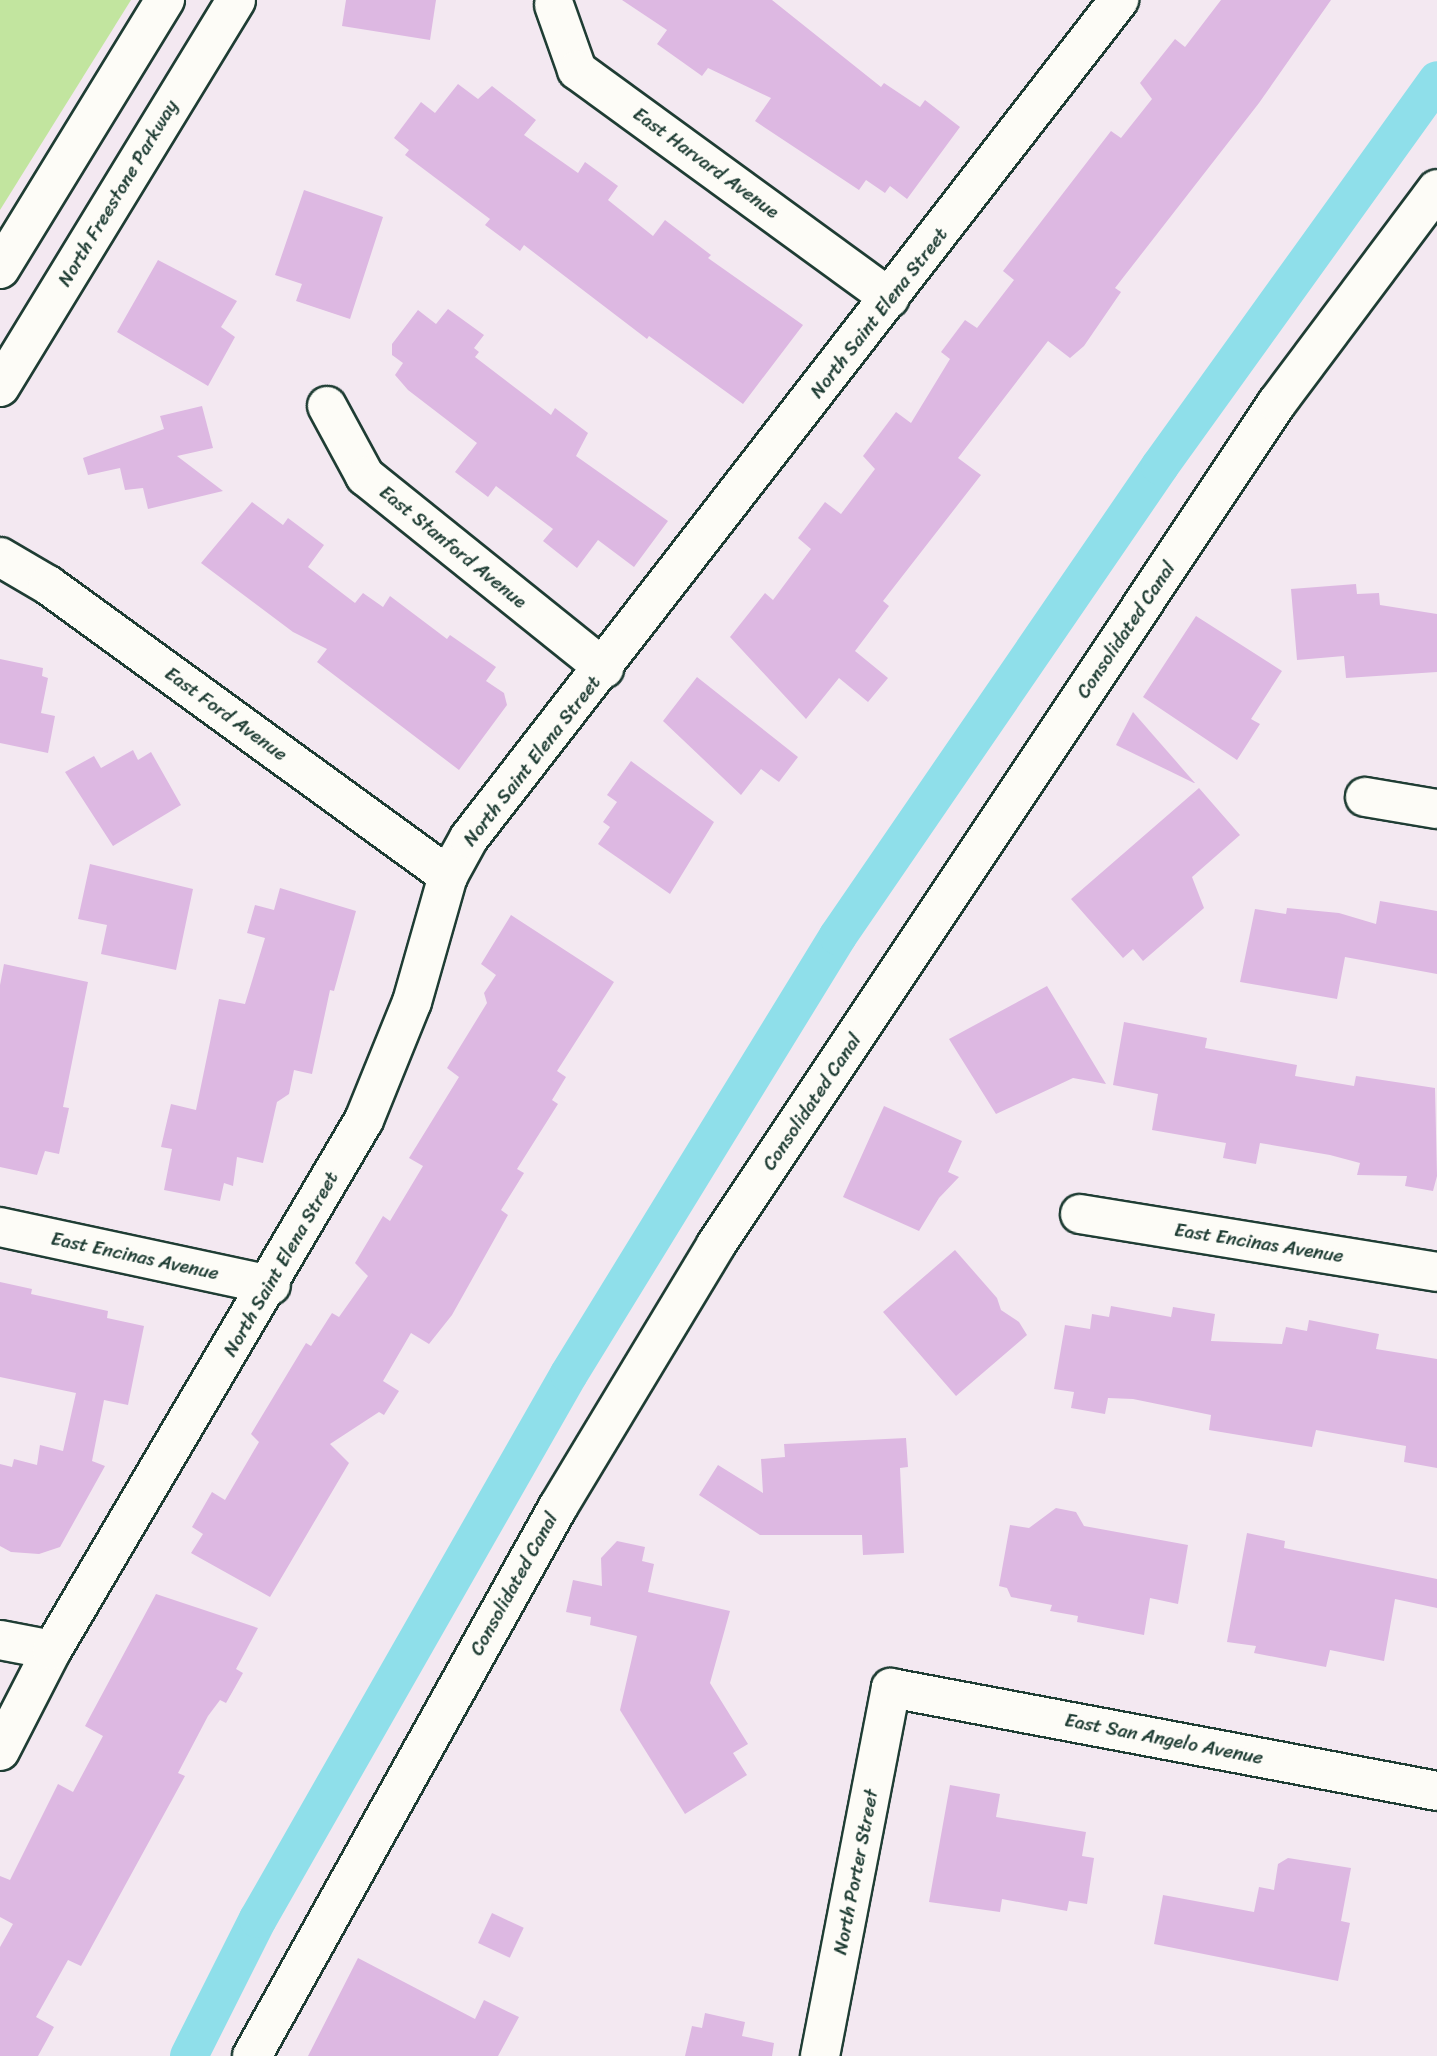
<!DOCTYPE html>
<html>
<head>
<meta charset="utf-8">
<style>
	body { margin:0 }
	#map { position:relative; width:1437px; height:2056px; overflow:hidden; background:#f3e8f1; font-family:Sriracha,sans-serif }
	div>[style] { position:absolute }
	.green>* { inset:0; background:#c2e59f }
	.canal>* { height:38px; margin:-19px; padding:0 19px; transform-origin:19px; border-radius:19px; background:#8fdfea }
	.building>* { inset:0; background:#ddb8e2; transform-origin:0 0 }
	.roads { filter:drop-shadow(2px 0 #1f3d34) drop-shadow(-2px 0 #1f3d34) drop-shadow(0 2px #1f3d34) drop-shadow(0 -2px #1f3d34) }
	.minor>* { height:38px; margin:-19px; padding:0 19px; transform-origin:19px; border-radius:19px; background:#fdfcf7 }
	span { translate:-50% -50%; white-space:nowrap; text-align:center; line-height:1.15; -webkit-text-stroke:6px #fdfcf7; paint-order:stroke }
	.street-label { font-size:19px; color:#1f3d34 }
</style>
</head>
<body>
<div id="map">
	<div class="green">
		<div style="clip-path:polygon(0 0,131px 0,0 210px)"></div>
	</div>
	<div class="canal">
		<div style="left:189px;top:2056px;width:153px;rotate:-63.3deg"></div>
		<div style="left:258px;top:1919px;width:627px;rotate:-60.29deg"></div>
		<div style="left:569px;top:1374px;width:514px;rotate:-58.44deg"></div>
		<div style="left:838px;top:936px;width:570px;rotate:-55.58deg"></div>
		<div style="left:1160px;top:466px;width:475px;rotate:-54.3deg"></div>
	</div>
	<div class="building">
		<div style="clip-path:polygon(346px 0,436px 0,430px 40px,342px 26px)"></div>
		<div style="clip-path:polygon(622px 0,772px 0,881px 87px,884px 83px,920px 107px,925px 100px,960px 127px,907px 199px,890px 186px,885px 193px,866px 180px,859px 190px,755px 121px,771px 98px,708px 68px,702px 76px,657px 44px,667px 30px)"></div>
		<div style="clip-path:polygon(1221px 0,1331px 0,1259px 103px,1115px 288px,1121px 292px,1084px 346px,1070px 358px,1048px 341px,958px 458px,981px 475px,883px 601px,889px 606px,855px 651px,888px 678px,868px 702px,839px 678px,806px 719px,730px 637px,765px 593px,773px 600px,811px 549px,798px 538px,825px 502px,841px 514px,875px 469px,863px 456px,896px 412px,911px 423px,950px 359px,941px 352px,965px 320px,977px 328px,1014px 280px,1003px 271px,1111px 131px,1121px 138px,1152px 99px,1140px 83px,1175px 39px,1185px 47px)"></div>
		<div style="clip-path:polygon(458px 84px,478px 99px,492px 86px,536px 120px,524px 135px,578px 173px,585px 162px,618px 186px,608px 200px,653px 236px,665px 220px,711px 255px,708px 258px,803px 325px,743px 404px,649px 336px,647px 339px,524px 245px,520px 251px,485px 225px,490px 219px,405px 155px,409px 150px,394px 138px,421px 102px,435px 113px)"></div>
		<div style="clip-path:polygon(304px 190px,383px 217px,350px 319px,296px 301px,302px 284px,275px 275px)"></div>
		<div style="clip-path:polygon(158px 260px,237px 301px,221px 327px,235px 337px,208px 386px,117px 332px)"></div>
		<div style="clip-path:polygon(448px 309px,484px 335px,474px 348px,479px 352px,475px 357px,551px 415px,555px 408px,588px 433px,576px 456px,668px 521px,634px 567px,598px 540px,577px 568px,543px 541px,553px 529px,496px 486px,488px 497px,455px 472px,477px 443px,408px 390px,395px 375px,403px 363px,392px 355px,392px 344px,418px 310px,436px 324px)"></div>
		<div style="clip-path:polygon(202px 406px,213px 448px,177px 456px,223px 491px,148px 509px,143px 488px,125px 490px,120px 468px,88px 475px,83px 458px,164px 429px,160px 416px)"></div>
		<div style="clip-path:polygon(252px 502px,283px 525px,288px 518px,324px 545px,308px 567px,355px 603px,363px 593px,383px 607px,390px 596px,447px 639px,450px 635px,496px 667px,486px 681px,504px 693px,507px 705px,459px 770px,317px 662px,327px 649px,293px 632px,201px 563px)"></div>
		<div style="clip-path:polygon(1356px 584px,1357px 594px,1379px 593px,1380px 605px,1437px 614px,1437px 672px,1346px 678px,1344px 656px,1297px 660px,1291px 589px)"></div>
		<div style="clip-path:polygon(1196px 616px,1282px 671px,1251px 719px,1260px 724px,1237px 760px,1143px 697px)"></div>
		<div style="clip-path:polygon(0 659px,43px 668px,42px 676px,48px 678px,41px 713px,55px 716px,48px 753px,0 743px)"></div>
		<div style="clip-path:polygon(697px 677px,798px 757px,779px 782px,761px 769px,741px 795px,663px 721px)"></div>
		<div style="clip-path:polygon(1133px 712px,1195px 783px,1194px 783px,1116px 745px)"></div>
		<div style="clip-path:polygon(133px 750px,138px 760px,151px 752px,181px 805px,113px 846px,65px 772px,94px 756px,101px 768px)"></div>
		<div style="clip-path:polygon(631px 761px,714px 822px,670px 894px,598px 844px,610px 827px,603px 822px,617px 802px,607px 795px)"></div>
		<div style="clip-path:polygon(1199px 788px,1240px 835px,1192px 877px,1204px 908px,1143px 961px,1133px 949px,1123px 958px,1071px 899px)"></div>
		<div style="clip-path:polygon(90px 864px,193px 889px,176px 970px,101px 954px,107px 925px,78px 919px)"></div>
		<div style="clip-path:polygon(280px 888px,356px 911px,334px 991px,330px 990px,312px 1074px,294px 1070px,289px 1094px,277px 1102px,263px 1163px,237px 1157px,233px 1186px,224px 1183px,220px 1201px,164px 1190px,172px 1149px,161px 1147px,171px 1104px,196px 1110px,219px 999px,245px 1004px,265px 938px,247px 933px,255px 905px,274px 910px)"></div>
		<div style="clip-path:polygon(1380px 901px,1437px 911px,1437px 974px,1345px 957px,1337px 999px,1240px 982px,1255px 909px,1286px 914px,1287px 908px,1339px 913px,1376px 924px)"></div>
		<div style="clip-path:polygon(511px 915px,614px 982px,557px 1071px,566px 1077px,552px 1100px,558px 1104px,517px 1169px,524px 1173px,501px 1210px,508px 1215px,452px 1315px,429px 1344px,411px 1333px,383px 1381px,399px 1391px,384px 1415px,379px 1412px,330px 1444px,349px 1463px,270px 1597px,191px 1553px,203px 1534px,192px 1527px,212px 1492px,225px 1500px,259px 1442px,251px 1434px,306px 1343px,311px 1346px,332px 1313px,339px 1317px,368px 1276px,355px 1263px,383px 1216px,390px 1221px,423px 1166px,409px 1158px,459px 1077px,447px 1068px,487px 1003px,484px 993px,496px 975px,481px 964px)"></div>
		<div style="clip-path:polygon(4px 964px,88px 982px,63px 1107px,69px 1108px,59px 1154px,45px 1151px,37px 1175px,0 1167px,0 985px)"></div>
		<div style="clip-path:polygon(1047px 986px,1106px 1084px,1073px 1078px,996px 1114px,949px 1039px)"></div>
		<div style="clip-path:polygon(1124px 1022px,1207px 1038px,1205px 1048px,1297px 1065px,1295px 1076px,1354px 1086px,1356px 1076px,1435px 1088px,1437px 1176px,1433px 1191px,1405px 1186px,1407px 1176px,1357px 1175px,1360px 1163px,1330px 1155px,1260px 1143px,1256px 1164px,1223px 1158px,1226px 1143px,1152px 1130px,1158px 1094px,1113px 1085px)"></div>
		<div style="clip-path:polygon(884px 1106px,962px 1141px,948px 1172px,959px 1177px,939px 1198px,919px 1231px,843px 1197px)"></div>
		<div style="clip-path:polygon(955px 1250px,997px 1298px,1001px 1310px,1019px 1322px,1027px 1335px,956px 1396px,883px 1312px)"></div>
		<div style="clip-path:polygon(0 1282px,32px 1289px,31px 1294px,108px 1311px,107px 1318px,144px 1326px,128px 1405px,104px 1400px,92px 1461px,105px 1466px,60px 1547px,39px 1554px,11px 1552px,0 1546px,0 1464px,12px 1467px,14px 1459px,37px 1465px,40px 1445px,63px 1451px,76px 1393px,0 1377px)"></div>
		<div style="clip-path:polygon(1111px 1306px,1171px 1317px,1173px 1307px,1215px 1314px,1211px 1341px,1282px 1344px,1286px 1327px,1307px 1331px,1309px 1320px,1379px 1334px,1376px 1349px,1437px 1359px,1437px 1468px,1404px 1462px,1406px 1446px,1316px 1430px,1312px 1447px,1209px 1430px,1211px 1415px,1133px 1399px,1108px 1398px,1105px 1414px,1071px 1408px,1074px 1392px,1054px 1389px,1065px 1325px,1090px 1329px,1092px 1314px,1109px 1317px)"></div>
		<div style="clip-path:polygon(906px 1438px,908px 1467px,900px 1468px,904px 1553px,863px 1555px,862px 1535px,760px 1535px,699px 1495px,718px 1465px,763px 1493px,761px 1459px,785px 1457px,784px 1444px)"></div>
		<div style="clip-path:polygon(1056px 1508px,1076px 1512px,1084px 1526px,1188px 1545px,1178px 1604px,1150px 1598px,1144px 1635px,1077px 1622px,1078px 1616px,1050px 1611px,1052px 1605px,1011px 1597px,1007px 1588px,999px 1586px,1010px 1525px,1029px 1528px)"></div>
		<div style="clip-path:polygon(1247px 1533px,1285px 1541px,1284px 1548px,1437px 1579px,1437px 1608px,1395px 1599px,1384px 1661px,1330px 1650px,1326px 1667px,1254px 1653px,1256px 1646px,1227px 1642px)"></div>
		<div style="clip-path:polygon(617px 1541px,645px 1547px,642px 1561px,654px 1564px,648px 1592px,730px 1611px,710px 1683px,748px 1744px,733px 1753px,747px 1775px,685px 1814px,620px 1710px,637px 1636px,590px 1625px,591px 1617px,566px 1612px,573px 1580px,602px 1586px,601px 1558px)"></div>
		<div style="clip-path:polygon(156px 1594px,258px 1628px,236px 1669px,243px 1673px,226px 1703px,220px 1700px,208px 1716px,178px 1773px,185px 1776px,81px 1966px,68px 1960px,36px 2017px,54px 2027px,38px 2056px,0 2056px,0 1947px,13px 1924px,0 1917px,0 1876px,10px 1880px,58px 1784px,73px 1792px,103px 1736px,85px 1726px)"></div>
		<div style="clip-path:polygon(950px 1785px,1000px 1794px,996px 1817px,1086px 1832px,1082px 1856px,1094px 1858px,1087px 1904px,1069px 1901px,1067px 1911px,1002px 1899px,1000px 1912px,929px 1902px)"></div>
		<div style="clip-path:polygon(1288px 1858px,1351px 1868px,1341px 1921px,1350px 1923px,1338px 1981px,1154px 1944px,1163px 1895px,1254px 1912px,1259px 1887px,1274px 1890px,1278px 1864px)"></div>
		<div style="left:492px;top:1913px;width:35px;height:33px;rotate:25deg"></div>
		<div style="clip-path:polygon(358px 1958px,475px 2019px,484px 2000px,519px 2017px,498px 2056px,308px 2056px)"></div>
		<div style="clip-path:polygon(705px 2013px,745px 2022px,742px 2036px,774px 2043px,772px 2056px,685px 2056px,692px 2026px,702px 2028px)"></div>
	</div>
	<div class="roads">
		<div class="minor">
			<div style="left:554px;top:5px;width:69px;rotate:70.5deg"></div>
			<div style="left:577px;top:70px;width:387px;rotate:36.1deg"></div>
			<div style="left:0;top:269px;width:316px;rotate:-58.5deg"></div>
			<div style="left:0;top:387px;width:453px;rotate:-58.6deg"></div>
			<div style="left:327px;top:406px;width:80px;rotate:61.5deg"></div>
			<div style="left:365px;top:476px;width:307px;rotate:38.8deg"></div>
			<div style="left:0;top:557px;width:56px;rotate:30.3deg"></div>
			<div style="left:48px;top:585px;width:495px;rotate:36deg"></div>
			<div style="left:1365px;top:797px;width:73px;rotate:9.5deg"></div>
			<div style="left:1080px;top:1214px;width:362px;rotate:9.2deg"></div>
			<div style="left:0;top:1227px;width:277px;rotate:12.1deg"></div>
			<div style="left:0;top:1640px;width:53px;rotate:10.9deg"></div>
			<div style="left:0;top:1751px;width:114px;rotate:-62.8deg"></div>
			<div style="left:52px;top:1650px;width:615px;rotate:-59.52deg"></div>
			<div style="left:364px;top:1120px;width:127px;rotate:-67.9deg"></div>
			<div style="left:412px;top:1002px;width:131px;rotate:-74.1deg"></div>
			<div style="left:448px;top:876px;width:43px;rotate:-61.1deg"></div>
			<div style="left:469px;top:838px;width:1061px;rotate:-52.2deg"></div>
			<div style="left:252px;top:2056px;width:629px;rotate:-60.87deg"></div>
			<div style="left:558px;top:1507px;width:306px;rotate:-58.9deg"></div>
			<div style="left:716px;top:1245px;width:1012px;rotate:-56.33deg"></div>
			<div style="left:1277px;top:403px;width:267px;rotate:-53.2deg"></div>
			<div style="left:820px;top:2056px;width:375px;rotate:-79.1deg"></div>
			<div style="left:891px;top:1688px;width:556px;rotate:10.68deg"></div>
		</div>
	</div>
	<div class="street-label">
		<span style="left:706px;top:163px;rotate:36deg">East Harvard Avenue</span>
		<span style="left:118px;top:193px;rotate:-59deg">North Freestone Parkway</span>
		<span style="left:879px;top:313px;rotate:-52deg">North Saint Elena Street</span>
		<span style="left:453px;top:547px;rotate:39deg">East Stanford Avenue</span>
		<span style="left:1126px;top:630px;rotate:-56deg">Consolidated Canal</span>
		<span style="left:226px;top:714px;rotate:36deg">East Ford Avenue</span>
		<span style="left:532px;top:761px;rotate:-52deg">North Saint Elena Street</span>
		<span style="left:812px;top:1102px;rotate:-56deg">Consolidated Canal</span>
		<span style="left:1259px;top:1243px;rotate:9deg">East Encinas Avenue</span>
		<span style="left:135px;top:1256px;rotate:12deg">East Encinas Avenue</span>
		<span style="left:281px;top:1264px;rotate:-60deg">North Saint Elena Street</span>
		<span style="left:514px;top:1584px;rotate:-61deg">Consolidated Canal</span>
		<span style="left:1164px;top:1739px;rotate:11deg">East San Angelo Avenue</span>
		<span style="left:856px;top:1872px;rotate:-79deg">North Porter Street</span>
	</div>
</div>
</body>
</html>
